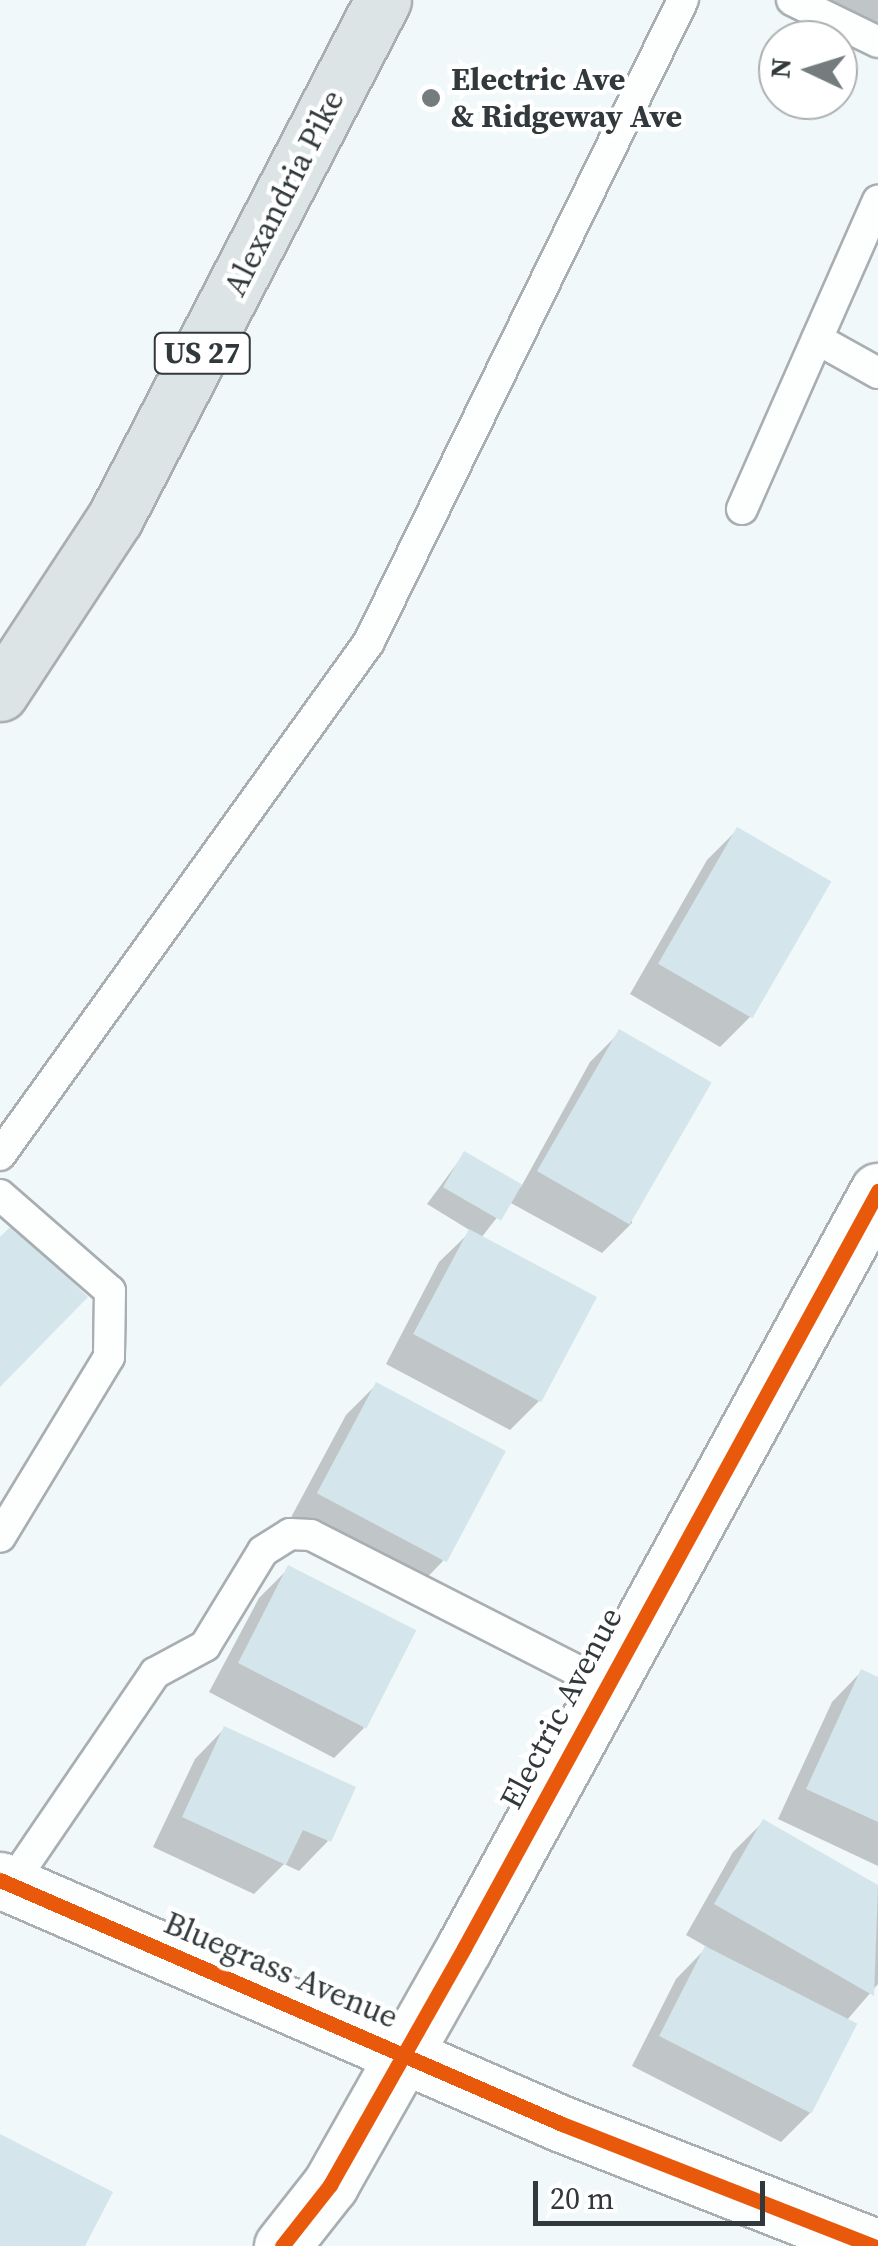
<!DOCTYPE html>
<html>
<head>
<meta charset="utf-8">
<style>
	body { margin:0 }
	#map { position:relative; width:878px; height:2246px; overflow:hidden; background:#f1f8fa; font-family:"Source Serif 4",serif }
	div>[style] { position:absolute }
	.shadow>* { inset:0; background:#0003 }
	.building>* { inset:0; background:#d4e5eb; transform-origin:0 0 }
	.roads { filter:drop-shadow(2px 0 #a8aeb1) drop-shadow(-2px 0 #a8aeb1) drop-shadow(0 2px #a8aeb1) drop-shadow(0 -2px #a8aeb1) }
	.lane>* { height:30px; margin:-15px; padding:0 15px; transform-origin:15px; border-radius:15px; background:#fdfefe }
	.street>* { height:55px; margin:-27.5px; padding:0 27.5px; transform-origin:27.5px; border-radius:27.5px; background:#fdfefe }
	.primary>* { height:55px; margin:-27.5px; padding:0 27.5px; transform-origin:27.5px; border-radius:27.5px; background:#dde4e6 }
	.cycleway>* { height:15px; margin:-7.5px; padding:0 7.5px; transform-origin:7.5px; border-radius:7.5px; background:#e8590c }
	.dots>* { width:28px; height:28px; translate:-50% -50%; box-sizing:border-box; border:5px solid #fff; border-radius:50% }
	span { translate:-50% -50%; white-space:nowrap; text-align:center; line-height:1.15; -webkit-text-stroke:9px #fff; paint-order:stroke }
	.shield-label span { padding:2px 8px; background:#fff; border:2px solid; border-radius:8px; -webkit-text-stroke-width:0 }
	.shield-label { font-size:30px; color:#31393c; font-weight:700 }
	.poi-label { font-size:32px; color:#31393c; font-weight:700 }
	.left { translate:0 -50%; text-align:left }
	.street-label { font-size:32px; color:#31393c }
	.north { position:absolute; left:758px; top:20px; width:100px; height:100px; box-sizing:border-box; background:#fff; border:2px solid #adb0b1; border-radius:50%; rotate:274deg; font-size:28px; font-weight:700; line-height:40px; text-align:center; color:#31393c }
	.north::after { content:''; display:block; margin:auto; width:35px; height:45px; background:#747c7e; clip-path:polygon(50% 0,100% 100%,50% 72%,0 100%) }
	.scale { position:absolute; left:533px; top:2181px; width:232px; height:45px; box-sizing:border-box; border:5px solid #31393c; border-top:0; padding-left:12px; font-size:30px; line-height:35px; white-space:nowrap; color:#31393c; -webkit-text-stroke:8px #fff; paint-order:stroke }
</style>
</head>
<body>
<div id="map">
	<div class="shadow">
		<div style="clip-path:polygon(774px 0,878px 0,878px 50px)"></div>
		<div style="clip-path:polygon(737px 830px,750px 1017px,720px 1047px,630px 994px,707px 860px)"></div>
		<div style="clip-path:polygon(620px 1032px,632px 1223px,602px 1253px,509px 1202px,481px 1238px,540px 1400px,510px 1430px,386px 1364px,439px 1262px,471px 1231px,427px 1204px,464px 1154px,521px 1187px,590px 1062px)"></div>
		<div style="clip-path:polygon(376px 1385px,443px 1561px,414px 1591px,288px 1523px,346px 1415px)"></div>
		<div style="clip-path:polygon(289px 1568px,364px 1728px,334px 1758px,209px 1692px,259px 1598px)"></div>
		<div style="clip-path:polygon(861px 1672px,878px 1680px,878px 1866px,778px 1819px,832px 1702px)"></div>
		<div style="clip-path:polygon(224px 1729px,328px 1841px,299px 1871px,284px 1864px,254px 1894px,153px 1847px,195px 1759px)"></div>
		<div style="clip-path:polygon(763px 1822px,878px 1888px,878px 1984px,847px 2020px,811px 2112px,781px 2142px,632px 2066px,676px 1979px,707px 1947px,686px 1935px,733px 1852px)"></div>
	</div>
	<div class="building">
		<div style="left:737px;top:827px;width:109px;height:158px;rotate:30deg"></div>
		<div style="left:619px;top:1029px;width:107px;height:164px;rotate:30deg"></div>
		<div style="left:464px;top:1151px;width:67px;height:42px;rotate:30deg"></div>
		<div style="clip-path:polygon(13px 1224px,88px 1297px,0 1387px,0 1237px)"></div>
		<div style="left:469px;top:1229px;width:145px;height:119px;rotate:28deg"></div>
		<div style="left:376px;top:1382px;width:147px;height:126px;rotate:28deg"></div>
		<div style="left:288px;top:1565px;width:144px;height:110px;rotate:27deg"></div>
		<div style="clip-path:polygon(861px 1669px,878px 1677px,878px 1822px,806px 1789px)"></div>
		<div style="clip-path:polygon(224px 1726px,356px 1787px,331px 1842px,303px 1830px,286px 1865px,182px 1817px)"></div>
		<div style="clip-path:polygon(763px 1819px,878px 1885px,874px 1996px,714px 1904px)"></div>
		<div style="left:705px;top:1946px;width:171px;height:101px;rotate:27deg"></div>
		<div style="clip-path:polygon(0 2134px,113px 2192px,85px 2246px,0 2246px)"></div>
	</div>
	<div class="roads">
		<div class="lane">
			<div style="left:792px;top:0;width:96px;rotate:26deg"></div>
			<div style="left:817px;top:339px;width:70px;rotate:29.1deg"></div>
			<div style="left:742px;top:509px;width:337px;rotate:-66.2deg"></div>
			<div style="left:0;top:1155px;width:632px;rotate:-54.27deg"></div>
			<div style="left:369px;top:642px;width:715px;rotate:-63.94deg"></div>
			<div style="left:0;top:1195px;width:146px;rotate:41.1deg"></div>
			<div style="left:110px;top:1291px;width:66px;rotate:90.9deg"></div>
			<div style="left:109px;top:1357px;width:210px;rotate:121.2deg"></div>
			<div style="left:3px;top:1896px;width:270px;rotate:-55.7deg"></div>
			<div style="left:155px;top:1673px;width:57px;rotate:-28.4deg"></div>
			<div style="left:205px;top:1646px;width:111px;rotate:-58.6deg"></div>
			<div style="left:263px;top:1551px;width:32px;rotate:-32deg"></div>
			<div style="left:290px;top:1534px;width:21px;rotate:3deg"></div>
			<div style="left:311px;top:1535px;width:328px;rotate:27deg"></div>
		</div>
		<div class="street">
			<div style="left:0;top:1880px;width:613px;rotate:23.47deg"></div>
			<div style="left:562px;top:2124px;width:335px;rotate:21.4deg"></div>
			<div style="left:282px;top:2246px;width:78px;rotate:-51.8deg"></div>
			<div style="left:330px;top:2185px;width:272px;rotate:-60.5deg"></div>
			<div style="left:464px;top:1948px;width:863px;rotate:-61.33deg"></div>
		</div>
		<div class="primary">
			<div style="left:0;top:693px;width:209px;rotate:-56.7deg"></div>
			<div style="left:115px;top:518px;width:583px;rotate:-62.64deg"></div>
		</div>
	</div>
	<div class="cycleway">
		<div style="left:0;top:1880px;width:613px;rotate:23.47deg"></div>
		<div style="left:562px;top:2124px;width:335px;rotate:21.4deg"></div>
		<div style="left:282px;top:2246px;width:78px;rotate:-51.8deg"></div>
		<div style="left:330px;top:2185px;width:272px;rotate:-60.5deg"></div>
		<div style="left:464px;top:1948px;width:863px;rotate:-61.33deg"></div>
	</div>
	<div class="dots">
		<div style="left:431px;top:98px;background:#747c7e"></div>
	</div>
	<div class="shield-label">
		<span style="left:202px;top:353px">US 27</span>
	</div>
	<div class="poi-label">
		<span class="left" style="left:451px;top:98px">Electric Ave<br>&amp; Ridgeway Ave</span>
	</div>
	<div class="street-label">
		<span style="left:284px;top:193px;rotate:-63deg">Alexandria Pike</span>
		<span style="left:561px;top:1708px;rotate:-62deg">Electric Avenue</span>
		<span style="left:281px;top:1970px;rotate:23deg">Bluegrass Avenue</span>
	</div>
	<div class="north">N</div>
	<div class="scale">20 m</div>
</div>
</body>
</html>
